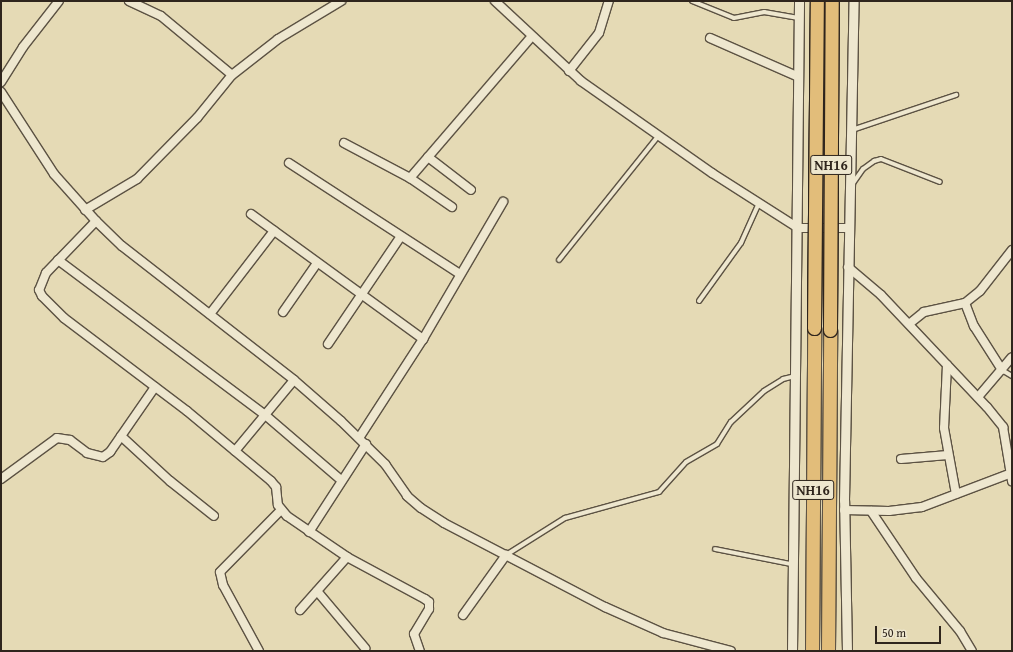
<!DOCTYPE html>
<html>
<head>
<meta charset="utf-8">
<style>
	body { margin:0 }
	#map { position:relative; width:1013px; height:652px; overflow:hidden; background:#e5dab5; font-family:"Gentium Book Plus",serif }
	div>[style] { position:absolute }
	.roads { filter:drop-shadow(1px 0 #5c5243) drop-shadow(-1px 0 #5c5243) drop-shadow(0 1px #5c5243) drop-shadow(0 -1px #5c5243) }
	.service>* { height:4px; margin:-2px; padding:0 2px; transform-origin:2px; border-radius:2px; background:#eee7cf }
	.minor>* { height:8px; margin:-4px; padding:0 4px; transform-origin:4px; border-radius:4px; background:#eee7cf }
	.tertiary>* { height:9px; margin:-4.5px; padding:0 4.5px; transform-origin:4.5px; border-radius:4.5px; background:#eee7cf }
	.trunk>* { height:13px; margin:-6.5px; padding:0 6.5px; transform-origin:6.5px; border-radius:6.5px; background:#e2bd7a }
	.bridges { filter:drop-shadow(1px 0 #2f251d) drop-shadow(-1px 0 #2f251d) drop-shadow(0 1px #2f251d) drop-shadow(0 -1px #2f251d) }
	.trunk-bridge>* { height:13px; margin:-6.5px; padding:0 6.5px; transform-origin:6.5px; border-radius:6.5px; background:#e2bd7a }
	span { translate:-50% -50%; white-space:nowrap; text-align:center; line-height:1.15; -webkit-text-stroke:4px #eee7cf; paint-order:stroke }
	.shield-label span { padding:1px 3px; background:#eee7cf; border:1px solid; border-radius:3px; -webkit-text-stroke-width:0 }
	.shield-label { font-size:14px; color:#2f251d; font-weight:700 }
	.frame { position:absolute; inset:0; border:2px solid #2f251d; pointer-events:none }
	.scale { position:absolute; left:875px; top:626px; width:66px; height:18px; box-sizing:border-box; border:2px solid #2f251d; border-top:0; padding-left:5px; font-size:12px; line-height:14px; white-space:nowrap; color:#2f251d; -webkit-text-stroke:3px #eee7cf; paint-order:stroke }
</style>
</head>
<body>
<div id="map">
	<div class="roads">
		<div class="service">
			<div style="left:692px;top:1px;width:45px;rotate:22deg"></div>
			<div style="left:734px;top:18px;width:31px;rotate:-11deg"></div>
			<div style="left:764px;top:12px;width:35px;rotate:10deg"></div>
			<div style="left:852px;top:130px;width:110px;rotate:-18.6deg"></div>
			<div style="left:851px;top:186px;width:21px;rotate:-55deg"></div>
			<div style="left:863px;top:169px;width:14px;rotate:-36deg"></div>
			<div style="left:874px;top:161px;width:7px;rotate:-16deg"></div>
			<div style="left:881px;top:159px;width:63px;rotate:21.3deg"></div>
			<div style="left:559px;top:260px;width:160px;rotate:-51.3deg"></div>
			<div style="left:699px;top:301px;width:72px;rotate:-54.1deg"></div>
			<div style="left:741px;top:243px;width:44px;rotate:-65.8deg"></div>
			<div style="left:1002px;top:370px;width:12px;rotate:31deg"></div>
			<div style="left:715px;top:549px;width:77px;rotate:11.2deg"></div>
			<div style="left:506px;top:555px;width:70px;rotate:-32.1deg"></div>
			<div style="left:565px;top:518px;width:98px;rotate:-15.5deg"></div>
			<div style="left:659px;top:492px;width:40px;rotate:-48deg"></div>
			<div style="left:686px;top:462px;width:36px;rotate:-30deg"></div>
			<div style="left:717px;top:444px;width:26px;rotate:-58deg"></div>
			<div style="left:731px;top:422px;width:45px;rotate:-43.2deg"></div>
			<div style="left:764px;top:391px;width:22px;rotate:-32deg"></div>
			<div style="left:783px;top:379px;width:12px;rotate:-14deg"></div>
		</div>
		<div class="minor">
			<div style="left:129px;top:1px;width:35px;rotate:25deg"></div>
			<div style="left:161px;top:16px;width:92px;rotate:39.7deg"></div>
			<div style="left:495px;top:1px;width:117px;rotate:42.9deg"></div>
			<div style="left:581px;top:81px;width:160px;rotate:35.1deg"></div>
			<div style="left:712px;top:173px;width:102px;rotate:32.6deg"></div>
			<div style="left:798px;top:228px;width:51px"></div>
			<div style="left:710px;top:38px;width:97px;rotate:23.7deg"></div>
			<div style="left:569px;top:71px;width:48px;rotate:-51.7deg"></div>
			<div style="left:599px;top:33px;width:34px;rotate:-73deg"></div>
			<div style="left:1px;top:82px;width:41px;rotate:-57.8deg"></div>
			<div style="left:23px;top:47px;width:58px;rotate:-52deg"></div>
			<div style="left:1px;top:92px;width:98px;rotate:57.1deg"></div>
			<div style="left:54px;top:174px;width:63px;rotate:48.2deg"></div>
			<div style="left:96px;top:221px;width:36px;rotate:44deg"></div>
			<div style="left:122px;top:246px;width:218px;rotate:37.9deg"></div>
			<div style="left:294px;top:380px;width:62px;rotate:41.1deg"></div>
			<div style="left:341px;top:421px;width:62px;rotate:44.3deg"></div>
			<div style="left:385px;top:464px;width:39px;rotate:55deg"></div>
			<div style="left:407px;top:496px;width:18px;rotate:41deg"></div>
			<div style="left:421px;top:508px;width:27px;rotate:33deg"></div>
			<div style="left:444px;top:523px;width:182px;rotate:27.6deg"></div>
			<div style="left:605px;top:607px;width:64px;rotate:24.1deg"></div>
			<div style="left:663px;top:633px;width:70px;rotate:14.8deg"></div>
			<div style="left:344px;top:143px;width:75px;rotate:27.9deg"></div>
			<div style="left:410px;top:178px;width:51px;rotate:34.6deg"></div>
			<div style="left:428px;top:157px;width:54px;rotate:37.5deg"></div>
			<div style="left:289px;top:163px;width:204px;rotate:33deg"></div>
			<div style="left:410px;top:178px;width:187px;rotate:-49.3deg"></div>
			<div style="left:85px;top:210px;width:61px;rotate:-30.8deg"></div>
			<div style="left:137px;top:179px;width:86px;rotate:-45.5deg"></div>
			<div style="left:197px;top:118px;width:55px;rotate:-50.9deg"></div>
			<div style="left:232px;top:75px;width:58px;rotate:-38deg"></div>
			<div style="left:278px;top:39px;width:74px;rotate:-31.1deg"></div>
			<div style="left:251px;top:214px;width:213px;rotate:36deg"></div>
			<div style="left:96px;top:221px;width:72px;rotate:133.9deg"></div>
			<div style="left:46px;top:273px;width:18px;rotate:112deg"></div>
			<div style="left:39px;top:290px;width:7px;rotate:63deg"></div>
			<div style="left:42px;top:296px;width:31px;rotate:45deg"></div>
			<div style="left:64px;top:318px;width:154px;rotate:37.1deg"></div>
			<div style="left:187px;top:411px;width:109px;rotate:39.8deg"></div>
			<div style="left:271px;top:481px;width:8px;rotate:50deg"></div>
			<div style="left:276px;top:487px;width:18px;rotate:84deg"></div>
			<div style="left:278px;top:505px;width:14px;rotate:51deg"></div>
			<div style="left:287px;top:516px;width:73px;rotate:34.3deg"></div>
			<div style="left:347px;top:557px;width:89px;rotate:28.3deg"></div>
			<div style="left:425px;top:599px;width:5px;rotate:37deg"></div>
			<div style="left:429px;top:602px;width:7px;rotate:90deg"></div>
			<div style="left:429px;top:609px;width:29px;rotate:121deg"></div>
			<div style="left:414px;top:634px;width:18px;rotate:71deg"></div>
			<div style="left:58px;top:260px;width:257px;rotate:36.8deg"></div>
			<div style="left:264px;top:414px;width:101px;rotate:40.6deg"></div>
			<div style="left:848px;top:267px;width:43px;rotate:40.3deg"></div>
			<div style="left:881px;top:295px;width:154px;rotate:46.6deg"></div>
			<div style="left:987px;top:407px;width:26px;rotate:51deg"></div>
			<div style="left:1003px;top:427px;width:55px;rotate:80.5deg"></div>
			<div style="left:965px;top:303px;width:25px;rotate:69deg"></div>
			<div style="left:974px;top:326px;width:52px;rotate:57.5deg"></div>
			<div style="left:283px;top:312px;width:60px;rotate:-55.2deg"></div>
			<div style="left:210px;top:314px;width:105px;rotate:-52.4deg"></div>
			<div style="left:909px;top:324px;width:19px;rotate:-39deg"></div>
			<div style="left:924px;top:312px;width:42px;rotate:-12.4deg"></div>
			<div style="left:965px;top:303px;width:19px;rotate:-39deg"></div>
			<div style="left:980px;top:291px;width:52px;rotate:-52deg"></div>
			<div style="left:328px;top:344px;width:130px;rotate:-55.9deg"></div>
			<div style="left:947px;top:365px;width:63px;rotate:92.7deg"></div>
			<div style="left:944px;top:428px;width:67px;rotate:79.7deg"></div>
			<div style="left:978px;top:397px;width:52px;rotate:-49.6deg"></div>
			<div style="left:121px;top:436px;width:67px;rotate:42.6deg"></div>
			<div style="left:170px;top:481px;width:56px;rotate:38.5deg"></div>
			<div style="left:359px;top:438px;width:118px;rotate:-57.1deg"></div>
			<div style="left:423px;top:339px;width:159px;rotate:-59.7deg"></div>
			<div style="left:235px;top:451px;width:92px;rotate:-50.3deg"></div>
			<div style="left:901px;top:459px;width:47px;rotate:-4.9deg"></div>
			<div style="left:1px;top:479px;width:69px;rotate:-36.2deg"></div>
			<div style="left:57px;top:438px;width:13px;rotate:9deg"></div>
			<div style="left:70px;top:440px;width:21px;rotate:37deg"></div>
			<div style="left:87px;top:453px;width:16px;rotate:14deg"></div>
			<div style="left:103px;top:457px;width:9px;rotate:-36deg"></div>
			<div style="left:110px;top:452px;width:79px;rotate:-55.3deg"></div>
			<div style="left:844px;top:510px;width:45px;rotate:1.3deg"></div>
			<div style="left:889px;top:511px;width:33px;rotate:-7deg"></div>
			<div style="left:922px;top:507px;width:93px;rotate:-20.8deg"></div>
			<div style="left:871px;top:511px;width:81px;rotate:56.1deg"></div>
			<div style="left:916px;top:578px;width:69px;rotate:50.3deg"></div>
			<div style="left:960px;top:631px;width:23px;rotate:59deg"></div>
			<div style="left:309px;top:532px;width:105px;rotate:-57.1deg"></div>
			<div style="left:317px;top:591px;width:75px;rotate:49.9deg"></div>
			<div style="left:300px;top:610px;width:71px;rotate:-48.4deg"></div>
			<div style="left:463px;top:615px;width:74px;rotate:-54.4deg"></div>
			<div style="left:259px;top:651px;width:75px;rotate:-118.6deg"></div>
			<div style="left:223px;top:585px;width:13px;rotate:-103deg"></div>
			<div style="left:220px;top:572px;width:87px;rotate:-45.5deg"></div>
		</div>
		<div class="tertiary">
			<div style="left:792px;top:651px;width:650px;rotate:-89.38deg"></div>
			<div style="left:847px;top:651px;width:151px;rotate:-91.1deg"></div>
			<div style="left:844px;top:500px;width:499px;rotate:-88.9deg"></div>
		</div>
		<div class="trunk">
			<div style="left:812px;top:651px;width:323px;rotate:-89.6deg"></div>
			<div style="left:828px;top:651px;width:321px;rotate:-89.6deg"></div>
		</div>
	</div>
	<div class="bridges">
		<div class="trunk-bridge">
			<div style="left:814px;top:328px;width:327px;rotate:-89.5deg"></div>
			<div style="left:830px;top:330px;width:329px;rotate:-89.7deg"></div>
		</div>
	</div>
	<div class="shield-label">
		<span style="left:831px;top:165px">NH16</span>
		<span style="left:813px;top:490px">NH16</span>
	</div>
	<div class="frame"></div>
	<div class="scale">50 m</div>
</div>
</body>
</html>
